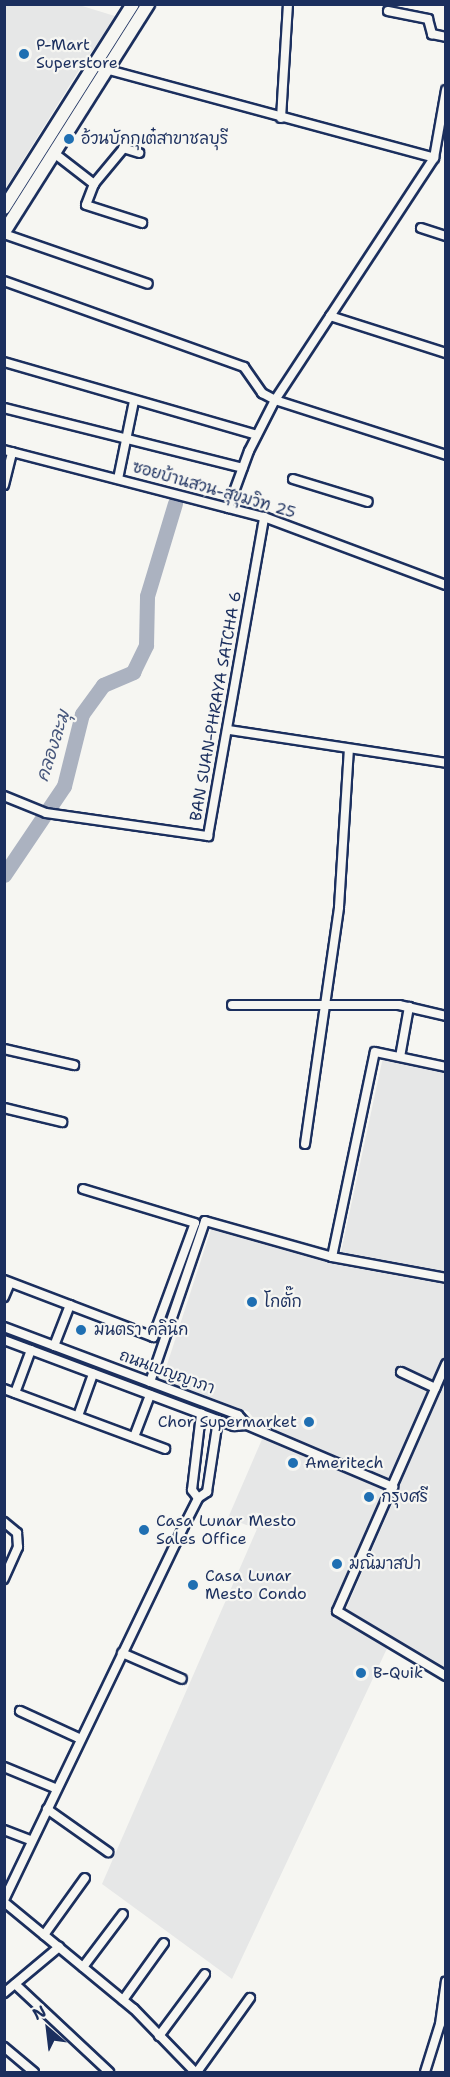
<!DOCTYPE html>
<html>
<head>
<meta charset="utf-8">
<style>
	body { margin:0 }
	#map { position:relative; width:450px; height:2077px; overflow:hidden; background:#f6f6f2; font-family:"Shantell Sans","Playpen Sans Thai",sans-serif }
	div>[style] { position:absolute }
	.built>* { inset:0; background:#e6e7e7 }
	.river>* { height:15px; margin:-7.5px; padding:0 7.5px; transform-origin:7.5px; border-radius:7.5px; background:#abb2c0 }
	.roads { filter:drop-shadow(2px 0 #1b2f5e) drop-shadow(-2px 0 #1b2f5e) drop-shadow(0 2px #1b2f5e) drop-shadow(0 -2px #1b2f5e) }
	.street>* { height:8px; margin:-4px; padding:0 4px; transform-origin:4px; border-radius:4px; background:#f6f6f2 }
	.secondary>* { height:12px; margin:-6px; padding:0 6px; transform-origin:6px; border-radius:6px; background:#f6f6f2 }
	.dots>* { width:16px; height:16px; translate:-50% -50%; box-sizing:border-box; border:3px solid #f6f6f2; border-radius:50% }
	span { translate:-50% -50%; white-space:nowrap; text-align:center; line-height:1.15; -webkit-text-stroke:4.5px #f6f6f2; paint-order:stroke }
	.poi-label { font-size:16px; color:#1b2f5e }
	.left { translate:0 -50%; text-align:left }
	.right { translate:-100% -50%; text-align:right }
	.street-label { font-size:16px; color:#1b2f5e }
	.water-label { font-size:18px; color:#46567b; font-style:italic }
	.frame { position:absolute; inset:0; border:6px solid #1b2f5e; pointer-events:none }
	.north { position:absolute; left:18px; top:1999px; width:60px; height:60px; -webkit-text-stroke:4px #f6f6f2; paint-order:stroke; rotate:332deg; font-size:16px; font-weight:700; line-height:24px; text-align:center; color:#1b2f5e }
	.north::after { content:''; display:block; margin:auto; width:21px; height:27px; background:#1b2f5e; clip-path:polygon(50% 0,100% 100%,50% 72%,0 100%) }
</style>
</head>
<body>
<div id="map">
	<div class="built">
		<div style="clip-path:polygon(5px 5px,79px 5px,118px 17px,86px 59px,5px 189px)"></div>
		<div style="clip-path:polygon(383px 1057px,445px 1070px,445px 1667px,346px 1609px,401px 1483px,257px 1423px,249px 1412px,162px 1380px,215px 1217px,341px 1252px)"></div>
		<div style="clip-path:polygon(263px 1437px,388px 1489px,334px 1612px,390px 1642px,232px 1979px,102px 1884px,257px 1529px,228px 1518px)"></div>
	</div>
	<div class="river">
		<div style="left:4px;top:875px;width:107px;rotate:-56deg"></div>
		<div style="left:64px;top:786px;width:74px;rotate:-76deg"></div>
		<div style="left:82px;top:714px;width:36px;rotate:-54deg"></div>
		<div style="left:103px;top:685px;width:33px;rotate:-23deg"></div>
		<div style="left:133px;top:672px;width:30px;rotate:-64deg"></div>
		<div style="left:146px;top:645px;width:49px;rotate:-88.8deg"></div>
		<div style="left:147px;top:596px;width:97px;rotate:-73.2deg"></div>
	</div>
	<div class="roads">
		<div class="street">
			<div style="left:388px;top:11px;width:41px;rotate:11.3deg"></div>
			<div style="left:428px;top:19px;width:16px;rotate:75deg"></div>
			<div style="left:432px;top:34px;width:14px;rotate:12deg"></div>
			<div style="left:94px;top:66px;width:352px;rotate:15.1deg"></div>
			<div style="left:281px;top:118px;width:114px;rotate:-86.5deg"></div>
			<div style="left:128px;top:143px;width:53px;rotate:129.7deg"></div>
			<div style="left:94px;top:184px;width:22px;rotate:111deg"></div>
			<div style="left:86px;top:205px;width:59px;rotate:17.8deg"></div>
			<div style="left:123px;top:148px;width:17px;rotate:17deg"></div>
			<div style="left:54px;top:153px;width:51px;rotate:37.8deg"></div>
			<div style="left:421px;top:228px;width:26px;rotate:18deg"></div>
			<div style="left:4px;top:234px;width:152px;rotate:19.1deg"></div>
			<div style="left:4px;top:281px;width:255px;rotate:19.7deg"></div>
			<div style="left:244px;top:367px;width:32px;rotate:55deg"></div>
			<div style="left:262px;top:393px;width:15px;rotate:28deg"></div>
			<div style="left:275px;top:400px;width:180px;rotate:17.8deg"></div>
			<div style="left:330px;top:316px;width:122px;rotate:17.7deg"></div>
			<div style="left:4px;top:362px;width:263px;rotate:16.1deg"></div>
			<div style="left:4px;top:408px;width:246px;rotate:14.1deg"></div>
			<div style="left:4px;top:450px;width:268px;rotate:14.5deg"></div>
			<div style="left:264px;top:517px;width:194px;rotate:20.5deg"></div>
			<div style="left:118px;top:479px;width:80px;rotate:-78.4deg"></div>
			<div style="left:293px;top:479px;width:78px;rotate:17deg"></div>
			<div style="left:4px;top:485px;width:34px;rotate:-76deg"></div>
			<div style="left:228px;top:508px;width:61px;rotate:-69.8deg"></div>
			<div style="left:249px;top:451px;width:57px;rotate:-63deg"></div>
			<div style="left:275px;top:400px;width:290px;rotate:-56.7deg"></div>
			<div style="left:434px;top:158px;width:69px;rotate:-80deg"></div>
			<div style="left:229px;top:730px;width:219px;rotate:8.6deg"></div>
			<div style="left:4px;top:796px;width:45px;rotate:22deg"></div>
			<div style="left:46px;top:813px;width:164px;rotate:8.1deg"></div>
			<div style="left:208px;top:836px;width:324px;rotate:-80deg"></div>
			<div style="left:232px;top:1005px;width:167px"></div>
			<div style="left:399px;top:1005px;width:48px;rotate:13.2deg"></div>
			<div style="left:4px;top:1049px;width:72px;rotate:12.9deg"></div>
			<div style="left:400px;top:1057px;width:51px;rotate:-79.8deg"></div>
			<div style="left:4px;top:1108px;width:60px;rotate:13.6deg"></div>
			<div style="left:305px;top:1144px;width:239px;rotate:-81.8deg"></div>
			<div style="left:339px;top:907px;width:158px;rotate:-86.4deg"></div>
			<div style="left:332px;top:1257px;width:209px;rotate:-78.2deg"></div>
			<div style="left:375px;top:1052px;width:73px;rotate:11.9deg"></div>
			<div style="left:4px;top:1280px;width:160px;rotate:20.9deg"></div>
			<div style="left:153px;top:1337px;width:121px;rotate:-69.8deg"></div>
			<div style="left:195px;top:1223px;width:117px;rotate:-163.1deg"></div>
			<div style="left:4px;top:1297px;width:15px;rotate:-67deg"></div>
			<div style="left:4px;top:1327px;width:250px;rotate:20.6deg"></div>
			<div style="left:238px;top:1415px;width:13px;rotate:48deg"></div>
			<div style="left:4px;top:1340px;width:246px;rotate:20.5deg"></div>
			<div style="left:234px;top:1426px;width:13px;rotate:-4deg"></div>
			<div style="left:247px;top:1425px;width:159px;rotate:23deg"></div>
			<div style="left:54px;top:1346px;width:44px;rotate:-68.7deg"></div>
			<div style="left:446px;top:1364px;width:270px;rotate:113.8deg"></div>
			<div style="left:337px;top:1611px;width:127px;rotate:30.8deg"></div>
			<div style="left:401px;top:1372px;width:38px;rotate:25deg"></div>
			<div style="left:150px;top:1382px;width:170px;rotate:-71.1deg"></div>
			<div style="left:205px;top:1221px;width:132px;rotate:15.8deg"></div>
			<div style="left:332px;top:1257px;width:116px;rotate:10.4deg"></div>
			<div style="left:4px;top:1389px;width:172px;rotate:20.4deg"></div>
			<div style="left:15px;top:1393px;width:46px;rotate:-69.6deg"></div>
			<div style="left:78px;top:1416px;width:45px;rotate:-70.3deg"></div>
			<div style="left:134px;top:1437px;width:45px;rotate:-69.1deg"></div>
			<div style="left:198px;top:1498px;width:10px;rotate:-127deg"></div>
			<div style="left:192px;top:1490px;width:77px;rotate:-83.2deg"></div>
			<div style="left:4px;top:1522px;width:17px;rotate:40deg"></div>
			<div style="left:17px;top:1533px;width:14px;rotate:86deg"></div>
			<div style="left:18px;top:1547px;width:35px;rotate:114deg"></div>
			<div style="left:122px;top:1653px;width:65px;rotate:23.4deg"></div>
			<div style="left:20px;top:1711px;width:67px;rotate:24.7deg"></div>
			<div style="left:4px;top:1767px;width:57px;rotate:22.5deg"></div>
			<div style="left:47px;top:1809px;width:75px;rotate:35.2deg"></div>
			<div style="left:4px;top:1830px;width:30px;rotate:21deg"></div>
			<div style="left:4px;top:1900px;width:415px;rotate:-64.3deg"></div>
			<div style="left:184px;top:1526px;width:31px;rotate:-63deg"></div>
			<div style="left:198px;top:1498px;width:11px;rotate:-34deg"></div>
			<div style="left:207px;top:1492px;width:73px;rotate:-81.3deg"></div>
			<div style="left:4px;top:1902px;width:168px;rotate:39.5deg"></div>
			<div style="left:134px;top:2009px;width:88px;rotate:45.9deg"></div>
			<div style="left:44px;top:1935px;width:70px;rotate:-54.3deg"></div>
			<div style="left:83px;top:1967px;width:66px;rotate:-53deg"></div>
			<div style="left:15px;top:1984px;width:129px;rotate:43.1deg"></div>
			<div style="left:4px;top:1993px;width:72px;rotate:-39.9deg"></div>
			<div style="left:123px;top:2000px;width:70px;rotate:-54.3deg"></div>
			<div style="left:159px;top:2036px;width:77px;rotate:-53.4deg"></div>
			<div style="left:4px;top:2047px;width:39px;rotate:40deg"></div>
			<div style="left:197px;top:2072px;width:91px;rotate:-54.4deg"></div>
			<div style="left:425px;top:2072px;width:50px;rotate:-72.6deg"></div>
			<div style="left:440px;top:2024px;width:43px;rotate:-82.1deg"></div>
		</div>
		<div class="secondary">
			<div style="left:4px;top:208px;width:241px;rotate:-57.7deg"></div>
			<div style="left:4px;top:232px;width:270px;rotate:-57.7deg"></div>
		</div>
	</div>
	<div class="dots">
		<div style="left:24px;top:54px;background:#1f6fb2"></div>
		<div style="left:69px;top:139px;background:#1f6fb2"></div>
		<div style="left:252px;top:1302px;background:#1f6fb2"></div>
		<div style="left:81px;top:1330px;background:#1f6fb2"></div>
		<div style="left:309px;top:1422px;background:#1f6fb2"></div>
		<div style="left:293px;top:1463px;background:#1f6fb2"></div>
		<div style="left:369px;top:1497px;background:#1f6fb2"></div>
		<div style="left:144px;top:1530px;background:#1f6fb2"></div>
		<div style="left:337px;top:1564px;background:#1f6fb2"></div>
		<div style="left:193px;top:1585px;background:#1f6fb2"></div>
		<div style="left:361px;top:1673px;background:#1f6fb2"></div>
	</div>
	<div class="poi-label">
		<span class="left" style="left:36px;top:54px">P-Mart<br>Superstore</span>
		<span class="left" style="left:81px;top:139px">อ้วนบักกุเต๋สาขาชลบุรี</span>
		<span class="left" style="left:264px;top:1302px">โกตั๊ก</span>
		<span class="left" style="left:94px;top:1330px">มนตรา คลินิก</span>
		<span class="right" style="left:297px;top:1422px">Chor Supermarket</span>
		<span class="left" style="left:305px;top:1463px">Ameritech</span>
		<span class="left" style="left:381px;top:1497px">กรุงศรี</span>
		<span class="left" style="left:156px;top:1530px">Casa Lunar Mesto<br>Sales Office</span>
		<span class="left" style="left:349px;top:1564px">มณิมาสปา</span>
		<span class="left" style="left:205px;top:1585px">Casa Lunar<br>Mesto Condo</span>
		<span class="left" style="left:373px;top:1673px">B-Quik</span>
	</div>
	<div class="street-label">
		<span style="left:214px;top:490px;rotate:16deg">ซอยบ้านสวน-สุขุมวิท 25</span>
		<span style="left:216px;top:706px;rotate:-80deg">BAN SUAN-PHRAYA SATCHA 6</span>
		<span style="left:167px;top:1372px;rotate:20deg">ถนนเบญญาภา</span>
	</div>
	<div class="water-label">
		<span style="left:53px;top:746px;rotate:-72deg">คลองละมุ</span>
	</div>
	<div class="frame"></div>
	<div class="north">N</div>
</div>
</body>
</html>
